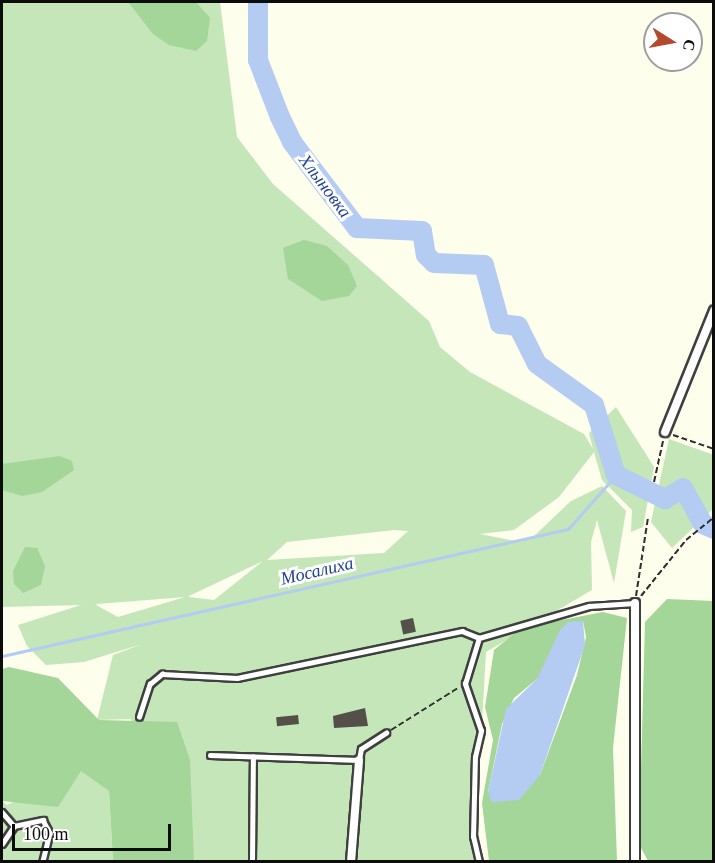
<!DOCTYPE html>
<html>
<head>
<meta charset="utf-8">
<style>
	body { margin:0 }
	#map { position:relative; width:715px; height:863px; overflow:hidden; background:#fdfeec; font-family:"Times New Roman",serif }
	div>[style] { position:absolute }
	.green>* { inset:0; background:#c4e6b8 }
	.forest>* { inset:0; background:#a4d599 }
	.water>* { inset:0; background:#b4cbf2 }
	.stream>* { height:3px; margin:-1.5px; padding:0 1.5px; transform-origin:1.5px; border-radius:1.5px; background:#b4cbf2 }
	.river>* { height:20px; margin:-10px; padding:0 10px; transform-origin:10px; border-radius:10px; background:#b4cbf2 }
	.building>* { inset:0; background:#545049; transform-origin:0 0 }
	.path>* { height:2px; margin-top:-1px; transform-origin:0; background:repeating-linear-gradient(90deg,#2e2e2e 0 6px,transparent 0 9px) }
	.roads { filter:drop-shadow(2px 0 #3f3f3f) drop-shadow(-2px 0 #3f3f3f) drop-shadow(0 2px #3f3f3f) drop-shadow(0 -2px #3f3f3f) }
	.service>* { height:4.5px; margin:-2.25px; padding:0 2.25px; transform-origin:2.25px; border-radius:2.25px; background:#fff }
	.minor>* { height:8px; margin:-4px; padding:0 4px; transform-origin:4px; border-radius:4px; background:#fff }
	span { translate:-50% -50%; white-space:nowrap; text-align:center; line-height:1.15; -webkit-text-stroke:6px #fff; paint-order:stroke }
	.water-label { font-size:18px; color:#1e4296; font-style:italic }
	.frame { position:absolute; inset:0; border:3px solid #0c0c0c; pointer-events:none }
	.north { position:absolute; left:643px; top:12px; width:60px; height:60px; box-sizing:border-box; background:#fff; border:2px solid #9e9e9e; border-radius:50%; rotate:101deg; font-size:16px; font-weight:700; line-height:24px; text-align:center; color:#0c0c0c }
	.north::after { content:''; display:block; margin:auto; width:21px; height:27px; background:#b34a2d; clip-path:polygon(50% 0,100% 100%,50% 72%,0 100%) }
	.scale { position:absolute; left:12px; top:824px; width:159px; height:27px; box-sizing:border-box; border:3px solid #0c0c0c; border-top:0; padding-left:8px; font-size:18px; line-height:21px; white-space:nowrap; color:#0c0c0c; -webkit-text-stroke:4px #fff; paint-order:stroke }
</style>
</head>
<body>
<div id="map">
	<div class="green">
		<div style="clip-path:polygon(evenodd,2px 2px,220px 2px,237px 137px,273px 184px,429px 321px,440px 347px,470px 372px,584px 434px,593px 449px,589px 433px,616px 407px,654px 467px,643px 527px,631px 532px,632px 510px,602px 480px,594px 452px,559px 497px,514px 530px,480px 534px,515px 541px,534px 536px,571px 501px,602px 486px,626px 511px,614px 583px,597px 520px,591px 542px,592px 590px,486px 652px,474px 861px,195px 861px,131px 719px,97px 720px,113px 655px,142px 644px,84px 662px,46px 665px,27px 646px,18px 625px,81px 605px,2px 607px,2px 2px,394px 530px,408px 531px,384px 553px,267px 560px,287px 542px,394px 530px,2px 2px,263px 561px,214px 600px,189px 597px,189px 596px,263px 561px,2px 2px,185px 597px,118px 617px,96px 605px,97px 604px,185px 597px)"></div>
		<div style="clip-path:polygon(669px 439px,714px 455px,713px 509px,672px 548px,651px 522px)"></div>
		<div style="clip-path:polygon(81px 770px,109px 791px,113px 861px,2px 861px,2px 801px,7px 805px)"></div>
	</div>
	<div class="forest">
		<div style="clip-path:polygon(128px 2px,196px 2px,210px 18px,207px 41px,196px 51px,169px 45px,153px 34px)"></div>
		<div style="clip-path:polygon(304px 240px,327px 246px,348px 265px,357px 286px,349px 296px,322px 301px,288px 279px,283px 248px)"></div>
		<div style="clip-path:polygon(60px 456px,72px 461px,74px 470px,42px 492px,22px 496px,2px 490px,2px 464px)"></div>
		<div style="clip-path:polygon(25px 547px,37px 548px,45px 566px,41px 585px,23px 593px,14px 584px,13px 571px)"></div>
		<div style="clip-path:polygon(667px 599px,713px 601px,713px 861px,648px 861px,639px 844px,645px 622px)"></div>
		<div style="clip-path:polygon(evenodd,603px 612px,627px 618px,613px 748px,617px 861px,489px 861px,482px 803px,493px 740px,485px 707px,494px 650px,521px 628px,603px 612px,583px 621px,586px 637px,577px 675px,540px 775px,488px 792px,502px 724px,514px 698px,537px 679px,583px 621px)"></div>
		<div style="clip-path:polygon(9px 667px,58px 678px,99px 720px,177px 722px,190px 760px,194px 861px,113px 861px,109px 791px,81px 771px,58px 807px,2px 801px,2px 669px)"></div>
	</div>
	<div class="water">
		<div style="clip-path:polygon(583px 621px,585px 645px,540px 775px,519px 800px,492px 802px,488px 792px,506px 709px,537px 679px,560px 630px,568px 622px)"></div>
	</div>
	<div class="stream">
		<div style="left:2px;top:656px;width:580px;rotate:-12.65deg"></div>
		<div style="left:568px;top:529px;width:72px;rotate:-48.4deg"></div>
	</div>
	<div class="river">
		<div style="left:258px;top:2px;width:58px;rotate:90deg"></div>
		<div style="left:258px;top:60px;width:61px;rotate:68.9deg"></div>
		<div style="left:280px;top:117px;width:28px;rotate:64deg"></div>
		<div style="left:292px;top:142px;width:108px;rotate:52.9deg"></div>
		<div style="left:357px;top:228px;width:65px;rotate:2.6deg"></div>
		<div style="left:422px;top:231px;width:24px;rotate:81deg"></div>
		<div style="left:426px;top:255px;width:11px;rotate:45deg"></div>
		<div style="left:434px;top:263px;width:50px;rotate:2.3deg"></div>
		<div style="left:484px;top:265px;width:61px;rotate:74.8deg"></div>
		<div style="left:500px;top:324px;width:18px;rotate:6deg"></div>
		<div style="left:518px;top:326px;width:42px;rotate:63.4deg"></div>
		<div style="left:537px;top:364px;width:70px;rotate:35.7deg"></div>
		<div style="left:594px;top:405px;width:73px;rotate:72.6deg"></div>
		<div style="left:616px;top:475px;width:55px;rotate:26.1deg"></div>
		<div style="left:665px;top:499px;width:21px;rotate:-31deg"></div>
		<div style="left:683px;top:488px;width:41px;rotate:60.9deg"></div>
		<div style="left:703px;top:524px;width:12px;rotate:24deg"></div>
	</div>
	<div class="building">
		<div style="left:413px;top:618px;width:14px;height:13px;rotate:78deg"></div>
		<div style="clip-path:polygon(365px 708px,368px 726px,334px 728px,333px 716px)"></div>
		<div style="left:298px;top:715px;width:9px;height:22px;rotate:84deg"></div>
	</div>
	<div class="path">
		<div style="left:673px;top:435px;width:43px;rotate:18.9deg"></div>
		<div style="left:654px;top:482px;width:42px;rotate:-77.6deg"></div>
		<div style="left:636px;top:596px;width:79px;rotate:-81.3deg"></div>
		<div style="left:641px;top:596px;width:72px;rotate:-51.2deg"></div>
		<div style="left:686px;top:540px;width:36px;rotate:-39deg"></div>
		<div style="left:391px;top:730px;width:79px;rotate:-32.1deg"></div>
	</div>
	<div class="roads">
		<div class="service">
			<div style="left:139px;top:717px;width:35px;rotate:-72deg"></div>
			<div style="left:150px;top:684px;width:16px;rotate:-40deg"></div>
			<div style="left:162px;top:674px;width:75px;rotate:3.1deg"></div>
			<div style="left:237px;top:678px;width:230px;rotate:-11.8deg"></div>
			<div style="left:462px;top:631px;width:18px;rotate:22deg"></div>
			<div style="left:210px;top:755px;width:149px;rotate:1.9deg"></div>
			<div style="left:359px;top:760px;width:11px;rotate:-80deg"></div>
			<div style="left:361px;top:749px;width:30px;rotate:-33deg"></div>
			<div style="left:2px;top:812px;width:18px;rotate:49deg"></div>
			<div style="left:2px;top:844px;width:22px;rotate:-56deg"></div>
			<div style="left:14px;top:826px;width:30px;rotate:-12deg"></div>
			<div style="left:43px;top:820px;width:15px;rotate:62deg"></div>
			<div style="left:50px;top:833px;width:30px;rotate:104deg"></div>
			<div style="left:252px;top:862px;width:105px;rotate:-89.5deg"></div>
			<div style="left:479px;top:862px;width:26px;rotate:-103deg"></div>
			<div style="left:473px;top:837px;width:80px;rotate:-88.6deg"></div>
			<div style="left:475px;top:757px;width:27px;rotate:-77deg"></div>
			<div style="left:481px;top:731px;width:50px;rotate:-108.8deg"></div>
			<div style="left:465px;top:684px;width:48px;rotate:-73.1deg"></div>
			<div style="left:479px;top:638px;width:115px;rotate:-16.2deg"></div>
			<div style="left:589px;top:606px;width:46px;rotate:-3.7deg"></div>
		</div>
		<div class="minor">
			<div style="left:665px;top:432px;width:131px;rotate:-68deg"></div>
			<div style="left:351px;top:862px;width:102px;rotate:-85.5deg"></div>
			<div style="left:635px;top:862px;width:259px;rotate:-90deg"></div>
		</div>
	</div>
	<div class="water-label">
		<span style="left:325px;top:186px;rotate:53deg">Хлыновка</span>
		<span style="left:317px;top:571px;rotate:-13deg">Мосалиха</span>
	</div>
	<div class="frame"></div>
	<div class="north">С</div>
	<div class="scale">100 m</div>
</div>
</body>
</html>
